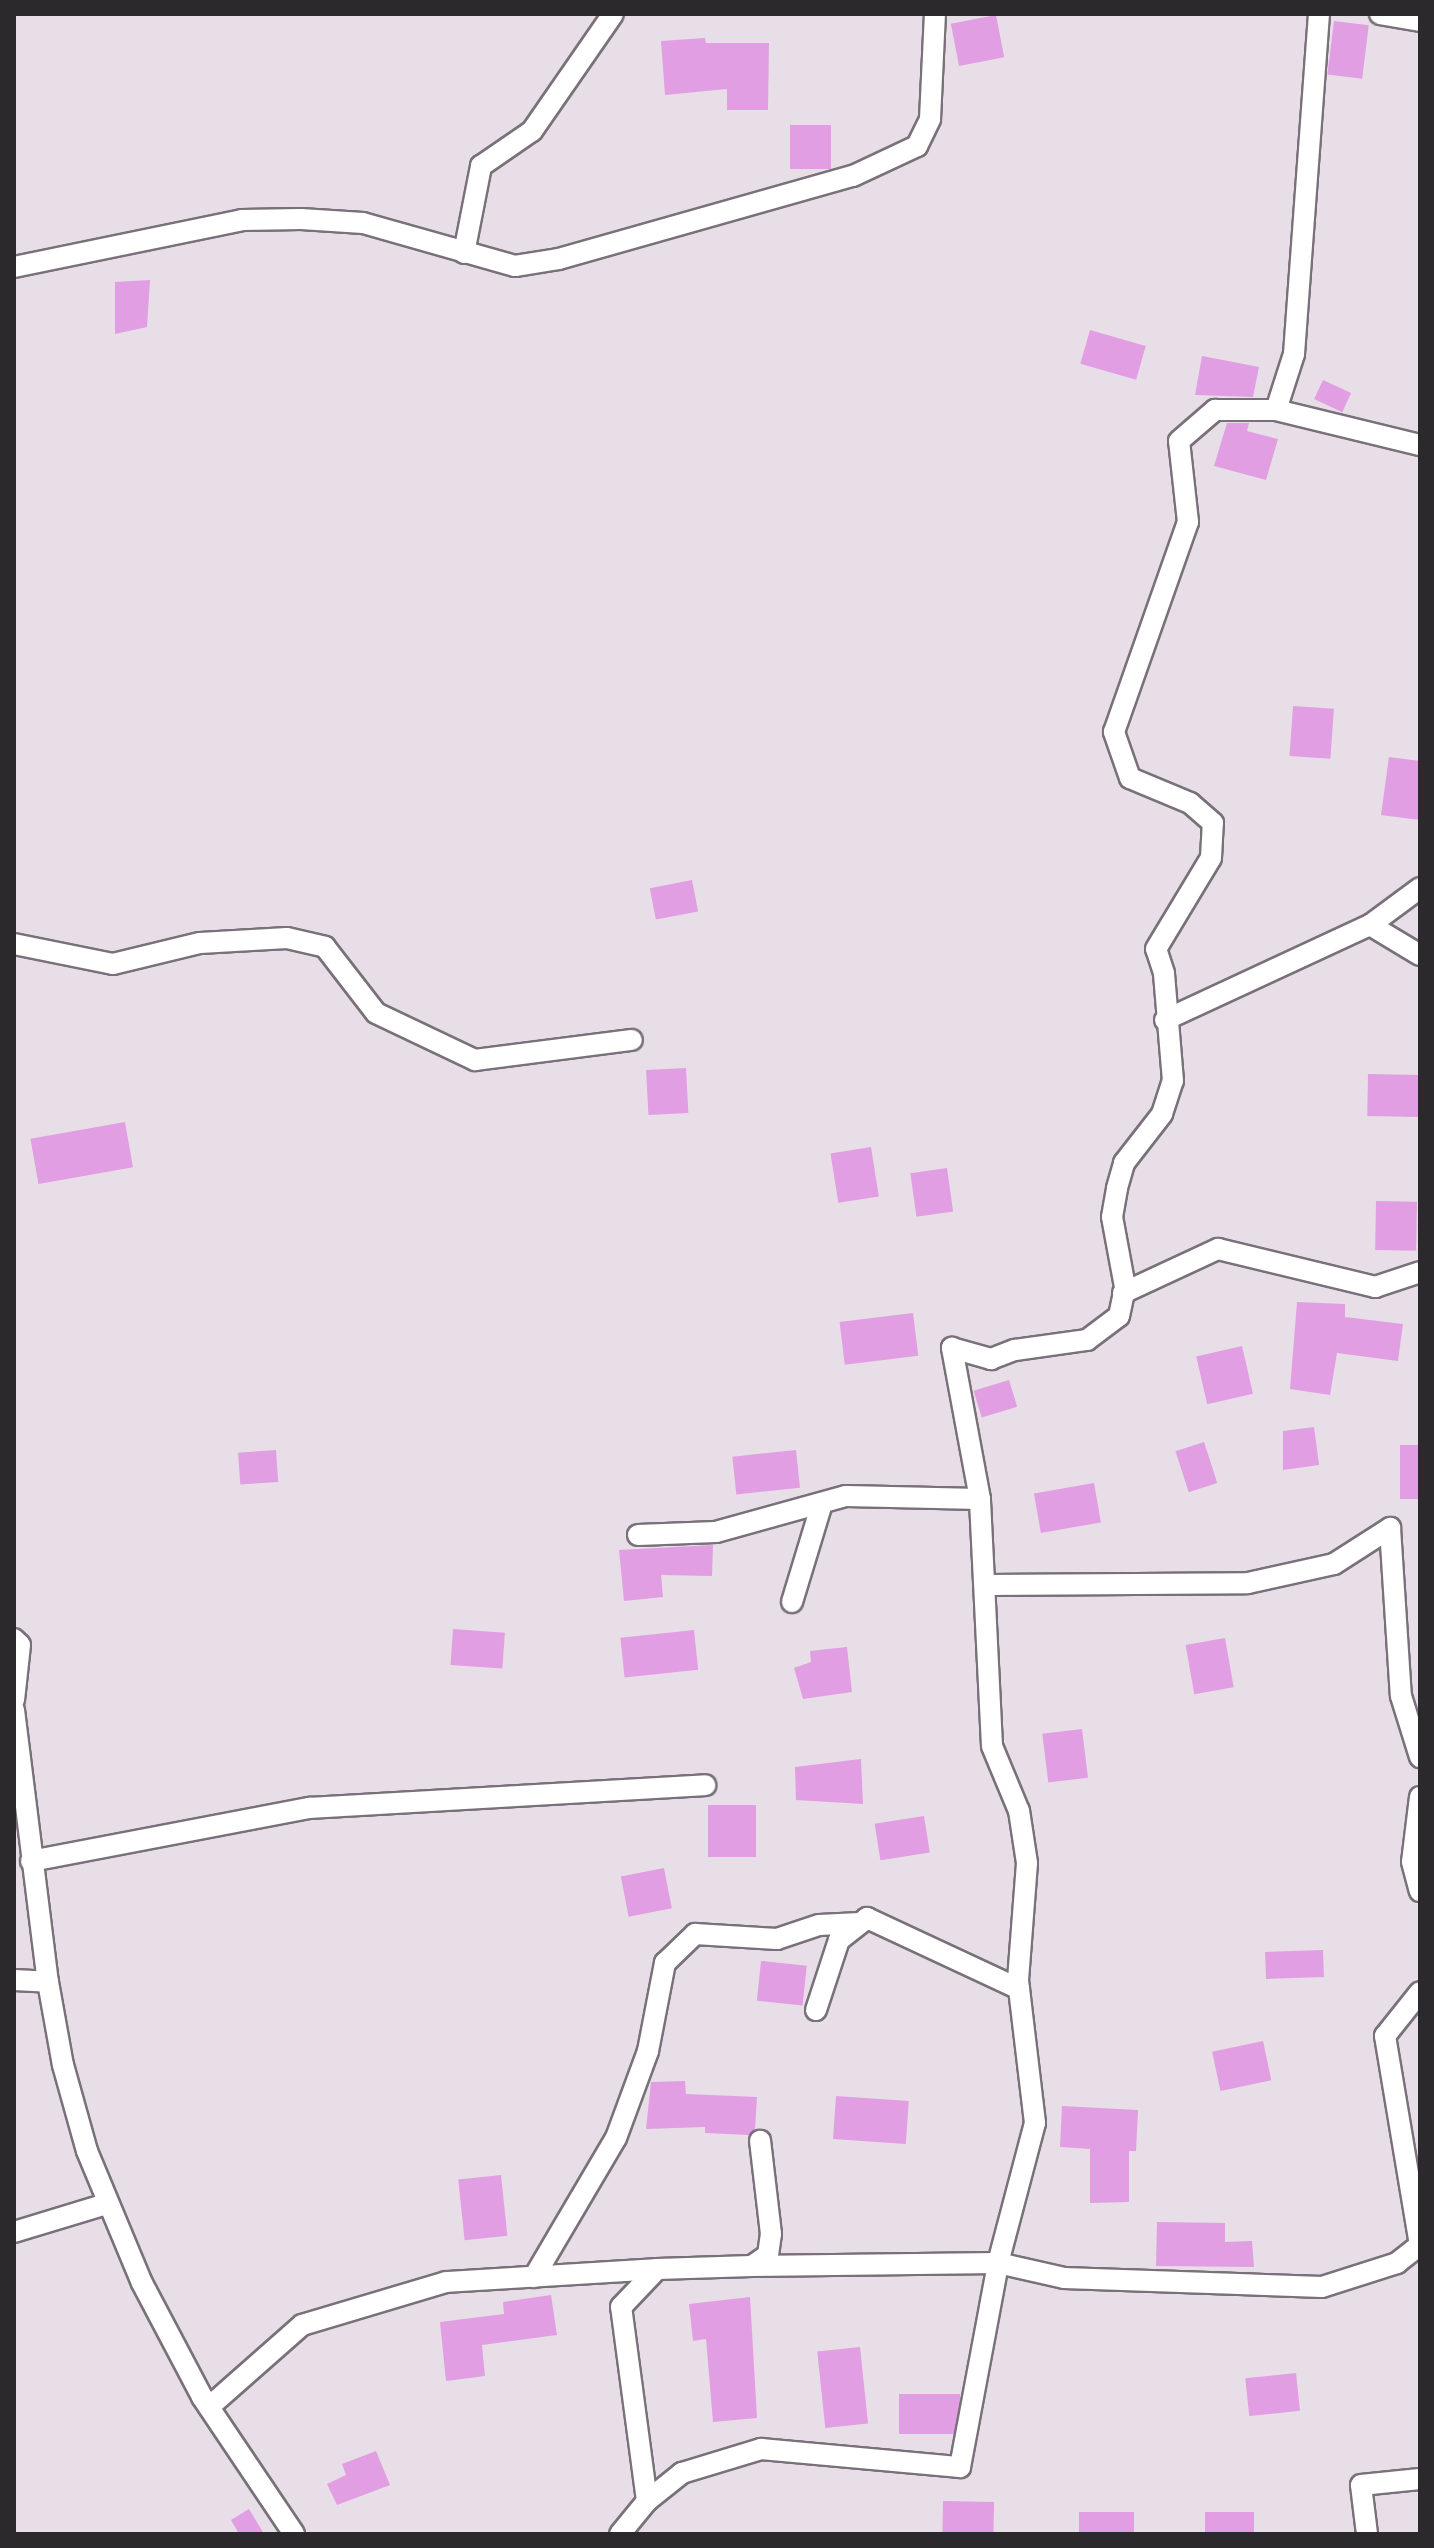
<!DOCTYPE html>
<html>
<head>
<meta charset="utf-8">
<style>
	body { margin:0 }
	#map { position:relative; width:1434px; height:2548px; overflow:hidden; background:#e8dee8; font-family:"Varela Round",sans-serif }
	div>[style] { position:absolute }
	.building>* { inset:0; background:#e19ee2; transform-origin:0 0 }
	.roads { filter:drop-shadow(2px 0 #797179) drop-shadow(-2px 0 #797179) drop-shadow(0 2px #797179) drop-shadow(0 -2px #797179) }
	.minor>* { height:20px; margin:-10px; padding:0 10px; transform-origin:10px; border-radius:10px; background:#fff }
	span { translate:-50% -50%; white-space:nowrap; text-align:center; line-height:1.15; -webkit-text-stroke:6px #fff; paint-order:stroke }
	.frame { position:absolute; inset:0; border:16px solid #2c292c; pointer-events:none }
</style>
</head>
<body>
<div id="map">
	<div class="building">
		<div style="left:996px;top:15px;width:43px;height:46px;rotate:79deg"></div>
		<div style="left:1334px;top:21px;width:35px;height:54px;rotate:7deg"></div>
		<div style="clip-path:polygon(705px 38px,706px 43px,769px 43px,768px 110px,727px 110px,727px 89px,665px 95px,661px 41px)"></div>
		<div style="left:790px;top:125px;width:41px;height:44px"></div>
		<div style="clip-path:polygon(150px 280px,147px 327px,115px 334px,115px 282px)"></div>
		<div style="left:1090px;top:330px;width:58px;height:35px;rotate:16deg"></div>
		<div style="clip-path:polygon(1202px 356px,1259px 367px,1253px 397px,1195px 395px)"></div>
		<div style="left:1323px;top:380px;width:31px;height:21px;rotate:25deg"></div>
		<div style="clip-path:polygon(1227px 423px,1249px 423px,1247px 431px,1278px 439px,1266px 480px,1214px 466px)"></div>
		<div style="left:1293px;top:706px;width:41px;height:50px;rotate:4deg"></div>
		<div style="clip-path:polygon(1389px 757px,1420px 761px,1420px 820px,1381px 815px)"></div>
		<div style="left:692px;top:880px;width:32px;height:43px;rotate:79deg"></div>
		<div style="left:686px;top:1068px;width:45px;height:40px;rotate:87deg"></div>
		<div style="left:1368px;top:1074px;width:52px;height:42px;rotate:1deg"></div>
		<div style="left:125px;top:1122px;width:46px;height:96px;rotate:80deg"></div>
		<div style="left:871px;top:1147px;width:50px;height:41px;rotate:81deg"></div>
		<div style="left:947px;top:1168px;width:44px;height:37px;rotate:82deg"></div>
		<div style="left:1376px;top:1201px;width:41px;height:49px;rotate:1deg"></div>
		<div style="clip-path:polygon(1297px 1302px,1345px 1304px,1345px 1317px,1403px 1324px,1398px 1361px,1337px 1353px,1330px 1395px,1290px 1389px)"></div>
		<div style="left:913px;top:1313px;width:43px;height:74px;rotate:83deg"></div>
		<div style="left:1242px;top:1346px;width:49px;height:47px;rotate:77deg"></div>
		<div style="left:1009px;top:1380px;width:28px;height:37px;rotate:73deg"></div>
		<div style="clip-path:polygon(1314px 1427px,1319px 1465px,1283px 1470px,1283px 1431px)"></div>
		<div style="left:1204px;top:1442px;width:43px;height:30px;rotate:72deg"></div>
		<div style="left:1400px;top:1445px;width:20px;height:54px"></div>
		<div style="left:276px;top:1450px;width:32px;height:38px;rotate:86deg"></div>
		<div style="left:796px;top:1450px;width:38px;height:64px;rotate:84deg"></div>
		<div style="left:1094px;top:1483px;width:40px;height:61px;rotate:80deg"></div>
		<div style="clip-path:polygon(713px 1545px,712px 1576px,661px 1575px,663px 1597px,624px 1601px,619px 1550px)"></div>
		<div style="left:453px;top:1629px;width:52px;height:36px;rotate:4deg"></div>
		<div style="left:694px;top:1630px;width:40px;height:74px;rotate:84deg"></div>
		<div style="left:1225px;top:1638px;width:50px;height:40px;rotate:80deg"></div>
		<div style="clip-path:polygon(847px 1647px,852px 1692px,803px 1699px,794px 1668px,811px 1662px,810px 1651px)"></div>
		<div style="left:1082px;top:1729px;width:49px;height:40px;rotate:83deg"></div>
		<div style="clip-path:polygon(861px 1759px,863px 1804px,796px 1800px,795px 1767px)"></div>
		<div style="left:708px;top:1805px;width:48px;height:52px"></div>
		<div style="left:924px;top:1816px;width:37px;height:50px;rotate:81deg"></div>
		<div style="left:664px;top:1868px;width:41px;height:44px;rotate:79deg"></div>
		<div style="left:1323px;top:1950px;width:27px;height:58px;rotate:88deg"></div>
		<div style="left:761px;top:1961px;width:46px;height:40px;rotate:6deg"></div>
		<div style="left:1263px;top:2041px;width:40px;height:52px;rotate:78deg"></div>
		<div style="clip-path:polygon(685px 2081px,686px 2094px,757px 2097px,755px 2129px,749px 2135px,705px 2133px,705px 2127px,646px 2129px,651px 2082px)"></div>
		<div style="left:836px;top:2096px;width:73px;height:43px;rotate:4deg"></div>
		<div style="clip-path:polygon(1062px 2106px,1138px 2110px,1136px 2151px,1129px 2151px,1129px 2202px,1090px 2203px,1090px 2149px,1060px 2147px)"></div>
		<div style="left:501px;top:2175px;width:61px;height:43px;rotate:84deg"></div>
		<div style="clip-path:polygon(1157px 2222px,1225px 2223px,1225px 2242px,1252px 2241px,1254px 2267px,1156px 2266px)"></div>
		<div style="clip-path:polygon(551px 2295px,557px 2335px,482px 2345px,485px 2376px,446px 2381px,440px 2322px,504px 2314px,503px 2302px)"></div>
		<div style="clip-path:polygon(750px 2297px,757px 2418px,713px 2422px,706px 2339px,693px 2341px,689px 2304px)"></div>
		<div style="left:860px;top:2347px;width:77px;height:43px;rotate:84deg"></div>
		<div style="left:1296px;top:2373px;width:38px;height:51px;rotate:84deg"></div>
		<div style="left:899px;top:2394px;width:61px;height:40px"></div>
		<div style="clip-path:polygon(376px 2451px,390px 2485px,337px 2505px,327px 2484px,346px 2475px,342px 2464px)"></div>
		<div style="left:943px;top:2501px;width:51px;height:33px;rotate:1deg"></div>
		<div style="clip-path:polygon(249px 2509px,264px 2534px,239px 2534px,231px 2520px)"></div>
		<div style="left:1079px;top:2512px;width:55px;height:22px"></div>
		<div style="left:1205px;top:2512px;width:49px;height:22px"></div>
	</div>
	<div class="roads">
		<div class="minor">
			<div style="left:1380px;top:14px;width:41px;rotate:9.9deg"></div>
			<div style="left:464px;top:253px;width:89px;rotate:-78.9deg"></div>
			<div style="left:481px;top:166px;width:62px;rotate:-34.5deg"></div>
			<div style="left:532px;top:131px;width:142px;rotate:-55.3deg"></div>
			<div style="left:14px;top:267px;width:233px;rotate:-11.6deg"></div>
			<div style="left:242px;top:220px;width:59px;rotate:-1deg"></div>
			<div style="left:301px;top:219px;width:62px;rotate:3.7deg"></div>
			<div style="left:363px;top:223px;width:158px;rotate:15.8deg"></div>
			<div style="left:515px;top:266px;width:45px;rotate:-9deg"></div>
			<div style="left:559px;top:259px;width:305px;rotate:-15.8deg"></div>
			<div style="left:853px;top:176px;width:71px;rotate:-25.1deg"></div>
			<div style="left:917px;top:146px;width:30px;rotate:-64deg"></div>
			<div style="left:930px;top:119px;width:105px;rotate:-87.3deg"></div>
			<div style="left:1276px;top:410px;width:59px;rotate:-72.2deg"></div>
			<div style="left:1294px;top:354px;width:341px;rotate:-85.8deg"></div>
			<div style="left:1370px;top:925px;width:62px;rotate:-36.5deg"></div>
			<div style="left:14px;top:944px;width:101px;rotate:11.4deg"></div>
			<div style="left:113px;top:964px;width:89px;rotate:-13.6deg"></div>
			<div style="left:200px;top:943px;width:87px;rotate:-3.3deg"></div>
			<div style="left:287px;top:938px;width:39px;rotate:13deg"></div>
			<div style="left:325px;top:947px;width:83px;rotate:52.3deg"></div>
			<div style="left:376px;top:1013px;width:110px;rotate:25.4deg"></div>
			<div style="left:475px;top:1060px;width:158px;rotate:-7.3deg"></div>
			<div style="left:1165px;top:1020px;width:226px;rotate:-24.9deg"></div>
			<div style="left:1370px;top:925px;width:58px;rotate:31deg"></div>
			<div style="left:1123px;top:1293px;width:105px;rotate:-24.9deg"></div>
			<div style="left:1218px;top:1249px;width:162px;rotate:13.6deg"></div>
			<div style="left:1375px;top:1287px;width:47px;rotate:-18.4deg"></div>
			<div style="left:638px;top:1535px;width:78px;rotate:-2.2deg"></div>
			<div style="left:716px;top:1532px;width:135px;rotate:-15.5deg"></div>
			<div style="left:846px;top:1496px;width:134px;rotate:1.3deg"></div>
			<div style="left:987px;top:1585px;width:261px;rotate:-0.4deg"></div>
			<div style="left:1248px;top:1583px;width:88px;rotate:-12.5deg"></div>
			<div style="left:1334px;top:1564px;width:67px;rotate:-32.7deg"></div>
			<div style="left:1390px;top:1528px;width:168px;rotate:86.3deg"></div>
			<div style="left:1401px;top:1696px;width:64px;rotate:72.7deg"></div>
			<div style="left:792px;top:1602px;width:103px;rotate:-73.1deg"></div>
			<div style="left:14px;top:1639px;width:8px;rotate:45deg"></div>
			<div style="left:20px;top:1645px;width:55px;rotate:96.2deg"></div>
			<div style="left:14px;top:1710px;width:274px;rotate:82.9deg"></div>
			<div style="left:48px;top:1982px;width:84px;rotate:79.8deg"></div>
			<div style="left:63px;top:2065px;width:89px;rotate:74.4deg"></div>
			<div style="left:87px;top:2151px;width:143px;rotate:67.4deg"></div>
			<div style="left:142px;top:2283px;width:129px;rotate:62.2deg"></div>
			<div style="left:202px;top:2397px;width:165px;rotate:56.1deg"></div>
			<div style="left:1420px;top:1797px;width:65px;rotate:97deg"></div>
			<div style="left:1412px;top:1862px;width:30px;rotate:75deg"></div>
			<div style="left:31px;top:1861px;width:284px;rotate:-10.8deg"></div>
			<div style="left:310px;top:1808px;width:396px;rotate:-3.3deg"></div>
			<div style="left:14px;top:1980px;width:34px;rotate:3deg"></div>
			<div style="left:816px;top:2010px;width:74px;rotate:-71.8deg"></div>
			<div style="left:839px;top:1940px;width:36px;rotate:-38deg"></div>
			<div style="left:867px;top:1918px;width:168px;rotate:25deg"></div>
			<div style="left:14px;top:2232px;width:96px;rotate:-16.9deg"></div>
			<div style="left:1420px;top:2245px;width:212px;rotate:-99.5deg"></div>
			<div style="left:1385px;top:2036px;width:56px;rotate:-51.5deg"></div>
			<div style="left:752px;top:2266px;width:246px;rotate:-0.7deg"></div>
			<div style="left:998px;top:2263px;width:68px;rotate:12.8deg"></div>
			<div style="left:1064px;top:2278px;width:258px;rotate:2deg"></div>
			<div style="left:1322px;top:2287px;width:79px;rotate:-17.7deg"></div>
			<div style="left:1397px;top:2263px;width:29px;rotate:-38deg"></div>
			<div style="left:534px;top:2277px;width:161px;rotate:-59.5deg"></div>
			<div style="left:616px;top:2138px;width:93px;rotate:-69.8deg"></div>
			<div style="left:648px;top:2051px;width:90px;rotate:-79.1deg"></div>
			<div style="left:665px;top:1963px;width:42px;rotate:-44deg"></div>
			<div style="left:695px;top:1934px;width:82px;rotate:3.5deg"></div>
			<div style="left:777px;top:1939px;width:44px;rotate:-18.4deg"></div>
			<div style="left:819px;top:1925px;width:41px;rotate:-2.8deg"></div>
			<div style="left:209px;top:2407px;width:124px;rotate:-41.4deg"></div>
			<div style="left:302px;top:2325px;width:150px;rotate:-16.6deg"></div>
			<div style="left:446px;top:2282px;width:211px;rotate:-3.5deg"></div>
			<div style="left:647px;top:2501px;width:45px;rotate:-38.7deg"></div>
			<div style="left:682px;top:2473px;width:83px;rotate:-16.9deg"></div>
			<div style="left:761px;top:2449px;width:200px;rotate:5.2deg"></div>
			<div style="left:960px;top:2467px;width:208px;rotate:-79.4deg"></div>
			<div style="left:998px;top:2263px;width:145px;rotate:-75.2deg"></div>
			<div style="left:1035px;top:2123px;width:144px;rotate:-96.8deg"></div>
			<div style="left:1018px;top:1980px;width:117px;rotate:-85.6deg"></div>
			<div style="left:1027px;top:1863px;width:53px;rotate:-98.7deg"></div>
			<div style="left:1019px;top:1811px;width:70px;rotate:-112.6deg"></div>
			<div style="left:992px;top:1746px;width:247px;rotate:-92.8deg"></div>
			<div style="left:980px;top:1499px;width:154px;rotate:-100.5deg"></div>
			<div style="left:952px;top:1348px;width:41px;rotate:15.8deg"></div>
			<div style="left:991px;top:1359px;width:26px;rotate:-21deg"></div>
			<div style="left:1015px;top:1350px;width:73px;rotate:-7.9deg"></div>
			<div style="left:1087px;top:1340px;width:40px;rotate:-37deg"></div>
			<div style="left:1119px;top:1316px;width:30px;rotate:-78deg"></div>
			<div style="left:1125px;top:1287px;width:71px;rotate:-100.5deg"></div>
			<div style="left:1112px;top:1217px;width:29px;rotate:-80deg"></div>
			<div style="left:1117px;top:1188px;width:26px;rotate:-74deg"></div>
			<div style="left:1124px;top:1163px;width:62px;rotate:-52.2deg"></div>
			<div style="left:1162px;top:1114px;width:35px;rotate:-72deg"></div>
			<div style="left:1173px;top:1081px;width:108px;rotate:-94.8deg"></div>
			<div style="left:1164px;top:973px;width:25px;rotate:-108deg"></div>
			<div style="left:1156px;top:949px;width:106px;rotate:-58.9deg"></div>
			<div style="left:1211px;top:858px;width:35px;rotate:-87deg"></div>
			<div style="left:1213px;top:823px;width:30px;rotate:-139deg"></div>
			<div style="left:1190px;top:803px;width:65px;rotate:-157.4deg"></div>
			<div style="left:1130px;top:778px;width:49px;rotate:-109.2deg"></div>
			<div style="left:1114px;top:732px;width:223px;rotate:-70.6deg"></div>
			<div style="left:1188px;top:522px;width:81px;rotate:-96.3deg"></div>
			<div style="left:1179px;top:441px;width:48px;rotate:-40.7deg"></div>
			<div style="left:1215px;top:410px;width:61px"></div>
			<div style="left:1276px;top:410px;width:148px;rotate:13.7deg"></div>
			<div style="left:620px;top:2534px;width:43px;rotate:-50.7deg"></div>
			<div style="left:647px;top:2501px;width:196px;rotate:-97.6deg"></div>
			<div style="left:621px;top:2307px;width:52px;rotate:-46.5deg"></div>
			<div style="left:657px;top:2269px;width:95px;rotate:-1.8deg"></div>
			<div style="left:752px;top:2266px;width:19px;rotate:-35deg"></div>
			<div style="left:768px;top:2255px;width:21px;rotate:-82deg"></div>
			<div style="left:771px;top:2234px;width:94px;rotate:-96.7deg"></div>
			<div style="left:1367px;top:2534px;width:49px;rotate:-97deg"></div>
			<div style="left:1361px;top:2485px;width:59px;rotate:-5.8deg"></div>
		</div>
	</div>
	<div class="frame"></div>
</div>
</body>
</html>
